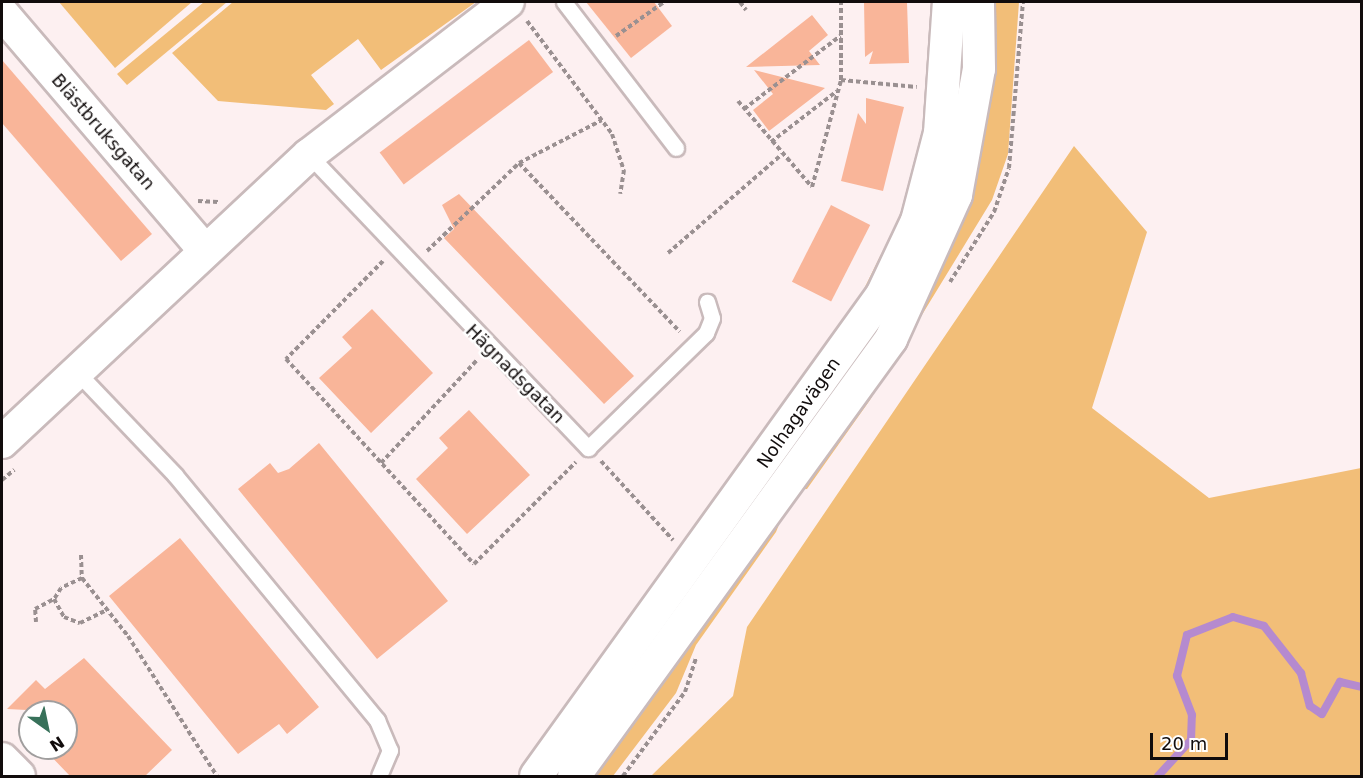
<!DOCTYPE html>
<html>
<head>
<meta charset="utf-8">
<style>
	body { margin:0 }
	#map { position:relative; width:1363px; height:778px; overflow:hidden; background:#fdf0f1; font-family:"DejaVu Sans",sans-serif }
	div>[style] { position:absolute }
	.green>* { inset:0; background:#f2be78 }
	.stream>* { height:8px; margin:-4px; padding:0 4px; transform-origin:4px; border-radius:4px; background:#b58acf }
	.building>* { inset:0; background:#f9b599; transform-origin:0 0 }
	.path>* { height:4px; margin-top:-2px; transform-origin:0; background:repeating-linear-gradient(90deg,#9a9091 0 4.5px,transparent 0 7.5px) }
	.roads { filter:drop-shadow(2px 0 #c9babb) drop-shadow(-2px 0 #c9babb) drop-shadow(0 2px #c9babb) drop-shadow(0 -2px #c9babb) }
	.service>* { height:15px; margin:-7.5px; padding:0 7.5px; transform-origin:7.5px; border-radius:7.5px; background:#fff }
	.minor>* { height:32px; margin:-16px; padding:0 16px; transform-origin:16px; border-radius:16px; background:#fff }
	span { translate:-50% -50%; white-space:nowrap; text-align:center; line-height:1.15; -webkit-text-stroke:5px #fff; paint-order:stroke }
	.street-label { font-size:18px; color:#110c0c }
	.frame { position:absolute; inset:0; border:3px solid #110c0c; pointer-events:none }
	.north { position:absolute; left:18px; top:700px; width:60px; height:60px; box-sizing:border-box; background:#fff; border:2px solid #a09e9e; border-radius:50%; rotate:147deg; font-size:16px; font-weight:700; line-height:24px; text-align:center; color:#110c0c }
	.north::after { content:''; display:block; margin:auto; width:21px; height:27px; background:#38715a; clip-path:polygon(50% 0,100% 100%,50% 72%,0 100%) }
	.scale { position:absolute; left:1150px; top:733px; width:78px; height:27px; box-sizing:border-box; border:3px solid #110c0c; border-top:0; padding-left:8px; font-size:18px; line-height:21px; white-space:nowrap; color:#110c0c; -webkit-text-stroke:4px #fff; paint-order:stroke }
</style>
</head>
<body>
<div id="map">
	<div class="green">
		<div style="clip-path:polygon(59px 2px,192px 2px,115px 68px)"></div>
		<div style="clip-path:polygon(204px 2px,227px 2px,127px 85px,117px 74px)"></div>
		<div style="clip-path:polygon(233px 2px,476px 2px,381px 70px,358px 39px,311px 75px,334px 104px,326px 110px,218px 101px,172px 53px)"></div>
		<div style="clip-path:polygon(988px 2px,1019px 2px,1008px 154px,992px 200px,870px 400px,807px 489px,792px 490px,896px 344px)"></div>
		<div style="clip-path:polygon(1074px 146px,1147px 232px,1092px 408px,1209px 498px,1361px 468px,1361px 776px,651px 776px,733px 696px,747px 627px)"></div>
		<div style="clip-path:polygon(893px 230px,895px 250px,842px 340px,822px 351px,862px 293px)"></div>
		<div style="clip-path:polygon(784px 512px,776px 532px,696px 645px,676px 693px,613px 776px,584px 776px)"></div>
		<div style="clip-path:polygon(655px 583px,651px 603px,585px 694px,565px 705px)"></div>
	</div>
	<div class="stream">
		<div style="left:1158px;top:776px;width:49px;rotate:-47.5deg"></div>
		<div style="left:1191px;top:740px;width:25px;rotate:-88deg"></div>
		<div style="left:1192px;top:715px;width:42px;rotate:-111deg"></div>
		<div style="left:1177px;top:676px;width:42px;rotate:-76.3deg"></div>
		<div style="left:1187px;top:635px;width:49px;rotate:-21.4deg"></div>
		<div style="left:1233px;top:617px;width:32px;rotate:16deg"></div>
		<div style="left:1264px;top:626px;width:60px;rotate:51.8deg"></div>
		<div style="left:1301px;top:673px;width:34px;rotate:75deg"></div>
		<div style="left:1310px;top:706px;width:14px;rotate:34deg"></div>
		<div style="left:1322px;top:714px;width:37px;rotate:-61deg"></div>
		<div style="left:1340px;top:682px;width:23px;rotate:13deg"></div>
	</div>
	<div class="building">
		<div style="clip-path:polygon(586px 2px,654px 2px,672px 26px,631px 58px)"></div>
		<div style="clip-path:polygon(864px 2px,907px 2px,909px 63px,869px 64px,873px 51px,865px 57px)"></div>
		<div style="clip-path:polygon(812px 15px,828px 35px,809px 51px,820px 65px,746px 67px)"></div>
		<div style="left:529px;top:40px;width:40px;height:187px;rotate:53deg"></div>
		<div style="clip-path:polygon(2px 60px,152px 234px,121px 261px,2px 123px)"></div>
		<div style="clip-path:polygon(754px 70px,825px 88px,769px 131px,753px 110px,773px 94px)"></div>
		<div style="clip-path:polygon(866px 98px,904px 107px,883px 191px,841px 181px,858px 113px,866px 124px)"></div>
		<div style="clip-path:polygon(459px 194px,634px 376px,604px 404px,444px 238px,454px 229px,442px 205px)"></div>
		<div style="left:831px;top:205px;width:44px;height:86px;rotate:27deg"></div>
		<div style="clip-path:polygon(372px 309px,433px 373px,371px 433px,319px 378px,352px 348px,342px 337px)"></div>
		<div style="clip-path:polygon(469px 410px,530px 475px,467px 534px,416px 479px,448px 448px,439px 438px)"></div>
		<div style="clip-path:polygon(319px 443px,448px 601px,377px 659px,238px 489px,270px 463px,278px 473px,289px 469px)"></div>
		<div style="clip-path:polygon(180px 538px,319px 707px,287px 734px,279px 724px,238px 754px,109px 596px)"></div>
		<div style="clip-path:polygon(84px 658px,172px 750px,144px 777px,71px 777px,43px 748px,66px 748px,66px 712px,7px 709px,36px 680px,45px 689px)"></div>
	</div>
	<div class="path">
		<div style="left:740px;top:2px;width:10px;rotate:53deg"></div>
		<div style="left:527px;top:21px;width:141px;rotate:53deg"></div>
		<div style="left:612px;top:134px;width:38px;rotate:72deg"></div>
		<div style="left:624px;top:170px;width:24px;rotate:99deg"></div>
		<div style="left:616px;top:36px;width:59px;rotate:-35.3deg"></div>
		<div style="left:841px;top:80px;width:76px;rotate:5.3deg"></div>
		<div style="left:738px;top:101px;width:113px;rotate:49.3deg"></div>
		<div style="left:812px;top:187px;width:111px;rotate:-74.8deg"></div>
		<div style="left:841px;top:80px;width:78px;rotate:-90deg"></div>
		<div style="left:744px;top:109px;width:121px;rotate:-37.2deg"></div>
		<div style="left:771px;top:142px;width:83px;rotate:-37.7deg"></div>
		<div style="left:519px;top:163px;width:233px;rotate:46.4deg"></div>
		<div style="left:198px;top:201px;width:20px;rotate:3deg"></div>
		<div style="left:427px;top:251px;width:127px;rotate:-43.7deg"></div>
		<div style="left:519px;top:163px;width:93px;rotate:-27.4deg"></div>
		<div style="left:668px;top:253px;width:150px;rotate:-40.9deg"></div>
		<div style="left:383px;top:261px;width:138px;rotate:134.7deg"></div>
		<div style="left:286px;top:359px;width:278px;rotate:47.5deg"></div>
		<div style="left:474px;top:564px;width:144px;rotate:-45deg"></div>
		<div style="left:950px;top:282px;width:83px;rotate:-57.8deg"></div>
		<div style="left:994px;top:212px;width:46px;rotate:-71.2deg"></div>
		<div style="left:1009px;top:168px;width:167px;rotate:-85.2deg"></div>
		<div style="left:601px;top:461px;width:107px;rotate:47.7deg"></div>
		<div style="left:381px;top:463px;width:142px;rotate:-47deg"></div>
		<div style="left:2px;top:480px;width:16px;rotate:-40deg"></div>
		<div style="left:81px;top:555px;width:23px;rotate:88deg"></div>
		<div style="left:82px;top:578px;width:74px;rotate:51.6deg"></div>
		<div style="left:128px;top:636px;width:166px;rotate:57.6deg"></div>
		<div style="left:82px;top:578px;width:23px;rotate:155deg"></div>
		<div style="left:61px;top:588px;width:13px;rotate:122deg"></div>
		<div style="left:54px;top:599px;width:21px;rotate:61deg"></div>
		<div style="left:64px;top:617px;width:17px;rotate:21deg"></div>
		<div style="left:80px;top:623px;width:30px;rotate:-26deg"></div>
		<div style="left:36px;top:622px;width:13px;rotate:-94deg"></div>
		<div style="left:35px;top:609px;width:21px;rotate:-28deg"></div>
		<div style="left:623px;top:776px;width:104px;rotate:-53.6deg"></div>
		<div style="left:685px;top:692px;width:35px;rotate:-72deg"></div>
	</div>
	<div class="roads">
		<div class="service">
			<div style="left:564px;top:2px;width:184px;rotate:52.5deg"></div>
			<div style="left:309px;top:155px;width:405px;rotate:46.4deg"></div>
			<div style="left:588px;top:448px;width:165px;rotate:-44.3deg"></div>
			<div style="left:706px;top:333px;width:16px;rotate:-68deg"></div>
			<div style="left:712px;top:318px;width:17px;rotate:-107deg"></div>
			<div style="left:77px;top:372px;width:142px;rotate:46.4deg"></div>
			<div style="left:175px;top:475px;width:318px;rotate:50.5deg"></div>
			<div style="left:377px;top:720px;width:33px;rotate:67deg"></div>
			<div style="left:390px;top:750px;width:28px;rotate:113deg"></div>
		</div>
		<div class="minor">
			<div style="left:2px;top:13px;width:313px;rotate:49.5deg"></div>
			<div style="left:2px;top:442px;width:420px;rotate:-43.1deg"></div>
			<div style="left:309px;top:155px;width:251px;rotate:-37.6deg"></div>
			<div style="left:2px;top:759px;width:24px;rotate:45deg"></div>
			<div style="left:536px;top:776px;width:593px;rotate:-54.27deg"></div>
			<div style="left:882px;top:295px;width:82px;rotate:-64.7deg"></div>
			<div style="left:917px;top:221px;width:91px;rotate:-75.4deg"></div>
			<div style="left:940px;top:133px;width:131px;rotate:-86.1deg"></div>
			<div style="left:574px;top:776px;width:540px;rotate:-54.04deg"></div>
			<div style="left:891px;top:339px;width:158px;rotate:-65.7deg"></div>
			<div style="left:956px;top:195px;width:128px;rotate:-79.7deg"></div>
			<div style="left:979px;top:69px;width:67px;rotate:-90.9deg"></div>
		</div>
	</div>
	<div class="street-label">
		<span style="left:103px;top:132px;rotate:49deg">Blästbruksgatan</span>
		<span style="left:515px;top:374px;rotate:45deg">Hägnadsgatan</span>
		<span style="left:799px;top:413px;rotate:-55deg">Nolhagavägen</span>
	</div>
	<div class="frame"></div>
	<div class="north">N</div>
	<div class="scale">20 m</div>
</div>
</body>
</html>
